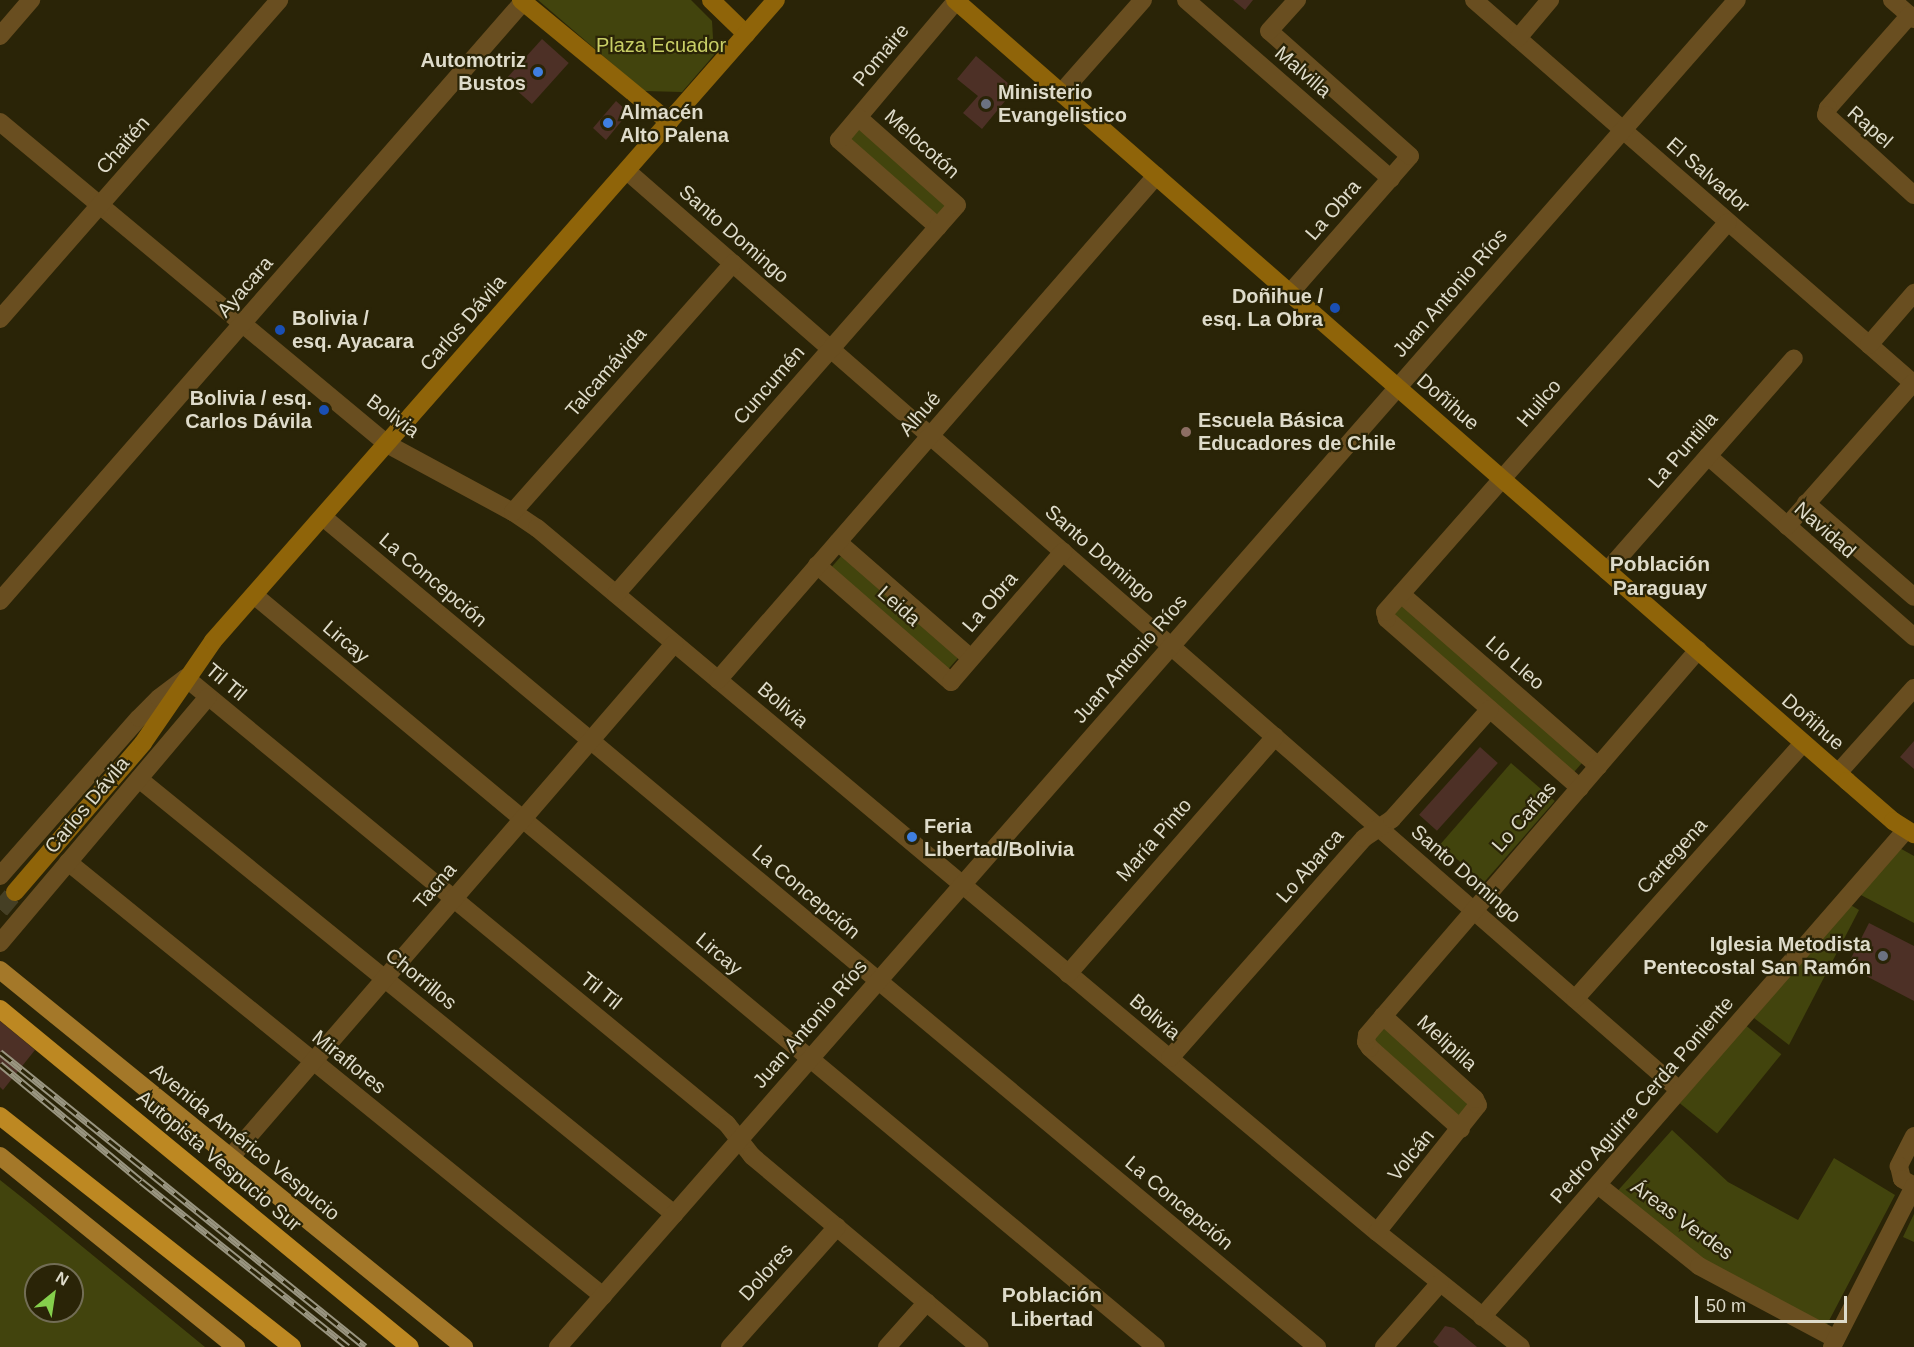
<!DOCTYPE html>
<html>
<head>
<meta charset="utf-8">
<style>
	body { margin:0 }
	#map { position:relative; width:1914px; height:1347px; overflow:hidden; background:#2a2407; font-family:Arial,sans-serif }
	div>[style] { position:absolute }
	.green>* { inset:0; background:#42440d; transform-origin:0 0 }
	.building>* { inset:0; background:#4d3026; transform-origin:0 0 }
	.secondary-tunnel>* { height:18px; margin-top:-9px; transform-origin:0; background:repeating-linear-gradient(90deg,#453f24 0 18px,transparent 0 27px) }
	.street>* { height:18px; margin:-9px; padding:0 9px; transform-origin:9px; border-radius:9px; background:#694e20 }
	.secondary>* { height:18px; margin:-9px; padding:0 9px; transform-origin:9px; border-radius:9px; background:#8f6409 }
	.primary>* { height:18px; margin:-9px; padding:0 9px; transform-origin:9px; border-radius:9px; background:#a47829 }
	.highway>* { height:18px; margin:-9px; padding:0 9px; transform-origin:9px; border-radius:9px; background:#bd8822 }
	.rail>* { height:7px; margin-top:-3.5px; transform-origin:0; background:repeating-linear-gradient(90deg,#2a2407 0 14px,#999580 0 28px); box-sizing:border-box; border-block:2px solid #999580 }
	.dots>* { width:16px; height:16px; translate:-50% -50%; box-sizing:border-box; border:3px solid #2a2407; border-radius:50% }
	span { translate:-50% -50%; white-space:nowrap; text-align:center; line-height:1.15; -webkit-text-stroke:4.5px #2a2407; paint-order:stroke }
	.park-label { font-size:20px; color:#c9cf66 }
	.street-label { font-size:20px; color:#dedbca }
	.poi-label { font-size:20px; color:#dedbca; font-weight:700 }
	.right { translate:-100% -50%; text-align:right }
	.left { translate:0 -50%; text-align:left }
	.neighbourhood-label { font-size:21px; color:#dedbca; font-weight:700 }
	.north { position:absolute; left:24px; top:1263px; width:60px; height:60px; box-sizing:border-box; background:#2a2407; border:2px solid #726d55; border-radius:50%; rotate:30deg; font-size:16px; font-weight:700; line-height:24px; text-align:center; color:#dedbca }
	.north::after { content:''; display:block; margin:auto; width:21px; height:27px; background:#85cf4c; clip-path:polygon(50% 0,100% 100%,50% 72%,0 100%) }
	.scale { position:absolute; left:1695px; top:1296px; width:152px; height:27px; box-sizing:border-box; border:3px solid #dedbca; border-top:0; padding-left:8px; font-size:18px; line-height:21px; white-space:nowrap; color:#dedbca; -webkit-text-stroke:4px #2a2407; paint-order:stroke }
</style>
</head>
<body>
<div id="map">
	<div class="green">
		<div style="clip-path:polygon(538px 0,691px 0,712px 21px,714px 55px,682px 92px,644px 91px)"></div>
		<div style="left:858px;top:125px;width:121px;height:19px;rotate:41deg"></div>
		<div style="left:843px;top:554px;width:155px;height:21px;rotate:41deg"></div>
		<div style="left:1403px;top:600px;width:242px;height:19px;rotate:41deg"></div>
		<div style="left:1511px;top:763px;width:58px;height:108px;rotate:41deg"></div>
		<div style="clip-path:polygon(1896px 846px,1914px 856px,1914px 923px,1859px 894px)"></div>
		<div style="clip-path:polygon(1849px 904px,1859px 910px,1789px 1045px,1754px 1018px)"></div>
		<div style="left:1744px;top:1024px;width:48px;height:102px;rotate:39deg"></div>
		<div style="clip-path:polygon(1380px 1028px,1386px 1028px,1471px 1101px,1459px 1116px,1375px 1042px,1372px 1037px)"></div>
		<div style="clip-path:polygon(1672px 1130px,1728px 1182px,1798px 1220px,1834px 1158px,1895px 1195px,1822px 1334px,1700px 1268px,1614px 1195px)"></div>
		<div style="clip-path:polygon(evenodd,0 1180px,29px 1203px,205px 1347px,0 1347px,0 1180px,36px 1275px,72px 1275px,72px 1311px,36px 1311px,36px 1275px)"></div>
		<div style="clip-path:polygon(1914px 1214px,1914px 1242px,1903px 1237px)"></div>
	</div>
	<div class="building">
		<div style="clip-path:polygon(1233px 0,1253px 0,1245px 10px)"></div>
		<div style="left:542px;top:39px;width:36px;height:55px;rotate:42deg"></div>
		<div style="clip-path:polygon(976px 56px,1015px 89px,982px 129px,963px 113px,978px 96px,957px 79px)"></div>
		<div style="clip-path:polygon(616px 101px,625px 109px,624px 118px,606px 140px,593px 128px)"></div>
		<div style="clip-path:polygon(1914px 741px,1914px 769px,1900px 757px)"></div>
		<div style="left:1480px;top:747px;width:24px;height:91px;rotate:42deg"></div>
		<div style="clip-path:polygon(1869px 923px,1914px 946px,1914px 1001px,1847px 966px)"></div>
		<div style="clip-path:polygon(0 1021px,35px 1050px,3px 1090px,0 1087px)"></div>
		<div style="clip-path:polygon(1445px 1326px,1454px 1328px,1477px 1347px,1439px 1347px,1433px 1342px)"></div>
	</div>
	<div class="secondary-tunnel">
		<div style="left:0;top:910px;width:23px;rotate:-50deg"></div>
	</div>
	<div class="street">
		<div style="left:1186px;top:0;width:272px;rotate:41.1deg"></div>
		<div style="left:1474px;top:0;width:584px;rotate:41.11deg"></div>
		<div style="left:1892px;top:0;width:29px;rotate:41deg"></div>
		<div style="left:1910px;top:15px;width:124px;rotate:131.4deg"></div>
		<div style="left:1828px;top:108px;width:7px;rotate:106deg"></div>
		<div style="left:1826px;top:115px;width:119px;rotate:42.3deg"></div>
		<div style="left:0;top:36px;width:48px;rotate:-49.3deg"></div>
		<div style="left:1518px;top:38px;width:50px;rotate:-49.9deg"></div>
		<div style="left:1061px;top:93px;width:124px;rotate:-48.6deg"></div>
		<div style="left:0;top:122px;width:503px;rotate:39.76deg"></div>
		<div style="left:387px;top:444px;width:143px;rotate:28.4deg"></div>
		<div style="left:513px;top:512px;width:29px;rotate:34deg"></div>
		<div style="left:537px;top:528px;width:1096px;rotate:39.97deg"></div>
		<div style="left:1377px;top:1232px;width:184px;rotate:38.6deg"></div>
		<div style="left:627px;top:171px;width:1397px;rotate:41.14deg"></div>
		<div style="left:938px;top:227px;width:132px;rotate:-138.7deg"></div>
		<div style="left:839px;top:140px;width:183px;rotate:-49.9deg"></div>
		<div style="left:1290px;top:293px;width:182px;rotate:-48.8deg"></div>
		<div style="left:1410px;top:156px;width:188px;rotate:-138.4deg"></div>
		<div style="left:1269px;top:31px;width:42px;rotate:-47.9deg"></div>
		<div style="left:0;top:319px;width:424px;rotate:-48.8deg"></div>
		<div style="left:1869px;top:345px;width:69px;rotate:-49.1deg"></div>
		<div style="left:1708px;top:456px;width:274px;rotate:41.3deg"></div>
		<div style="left:1806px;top:503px;width:143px;rotate:41deg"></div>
		<div style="left:513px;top:512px;width:332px;rotate:-48.5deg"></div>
		<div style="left:323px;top:517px;width:1295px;rotate:39.86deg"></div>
		<div style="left:1787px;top:526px;width:191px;rotate:-48.6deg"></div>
		<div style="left:838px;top:542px;width:176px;rotate:41.1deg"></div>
		<div style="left:817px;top:565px;width:178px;rotate:41.1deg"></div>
		<div style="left:951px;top:682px;width:172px;rotate:-49.3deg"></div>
		<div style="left:1607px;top:571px;width:283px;rotate:-48.7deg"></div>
		<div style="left:616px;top:594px;width:517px;rotate:-48.76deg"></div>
		<div style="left:957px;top:205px;width:132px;rotate:-138.4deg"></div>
		<div style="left:1401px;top:594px;width:262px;rotate:41.1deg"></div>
		<div style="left:254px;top:595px;width:1174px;rotate:39.82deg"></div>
		<div style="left:0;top:601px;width:795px;rotate:-48.88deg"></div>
		<div style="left:718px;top:680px;width:668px;rotate:-49.01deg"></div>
		<div style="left:1838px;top:773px;width:114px;rotate:-48.2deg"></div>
		<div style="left:139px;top:779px;width:690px;rotate:39.11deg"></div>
		<div style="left:1580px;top:788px;width:257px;rotate:-138.8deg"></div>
		<div style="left:1387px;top:619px;width:7px;rotate:-106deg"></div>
		<div style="left:1385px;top:612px;width:519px;rotate:-48.67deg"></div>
		<div style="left:68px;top:862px;width:689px;rotate:39.05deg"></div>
		<div style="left:0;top:876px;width:210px;rotate:-48.7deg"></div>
		<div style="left:139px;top:718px;width:28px;rotate:-45deg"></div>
		<div style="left:159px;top:698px;width:34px;rotate:-37deg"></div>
		<div style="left:186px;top:678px;width:701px;rotate:39.5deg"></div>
		<div style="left:727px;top:1124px;width:41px;rotate:52deg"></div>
		<div style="left:752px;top:1156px;width:297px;rotate:40deg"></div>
		<div style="left:0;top:943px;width:322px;rotate:-49.8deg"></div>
		<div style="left:1068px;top:974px;width:315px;rotate:-48.9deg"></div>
		<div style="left:1575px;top:999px;width:343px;rotate:-48.3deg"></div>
		<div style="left:1170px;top:1058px;width:293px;rotate:-48.6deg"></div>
		<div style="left:1364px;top:838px;width:34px;rotate:-34deg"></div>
		<div style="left:1392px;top:819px;width:147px;rotate:-48.3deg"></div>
		<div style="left:1461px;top:1129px;width:122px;rotate:-138.3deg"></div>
		<div style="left:1370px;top:1048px;width:7px;rotate:-124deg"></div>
		<div style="left:1366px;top:1042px;width:7px;rotate:-82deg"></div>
		<div style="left:1367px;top:1035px;width:508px;rotate:-49.31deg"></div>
		<div style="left:1914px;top:1136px;width:34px;rotate:117deg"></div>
		<div style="left:1899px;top:1166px;width:13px;rotate:77deg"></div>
		<div style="left:1902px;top:1179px;width:14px;rotate:30deg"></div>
		<div style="left:229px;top:1159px;width:681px;rotate:-49.17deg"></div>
		<div style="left:1598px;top:1185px;width:129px;rotate:38.7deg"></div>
		<div style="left:1699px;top:1266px;width:155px;rotate:28.1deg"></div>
		<div style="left:1377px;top:1232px;width:162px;rotate:-51.5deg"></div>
		<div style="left:1478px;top:1105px;width:7px;rotate:-117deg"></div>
		<div style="left:1475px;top:1099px;width:124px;rotate:-137.9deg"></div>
		<div style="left:1482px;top:1317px;width:646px;rotate:-48.96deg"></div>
		<div style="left:558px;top:1347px;width:1790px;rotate:-48.81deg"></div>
		<div style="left:730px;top:1347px;width:161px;rotate:-48.3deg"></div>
		<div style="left:887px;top:1347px;width:60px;rotate:-48.4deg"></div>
		<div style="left:1384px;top:1347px;width:85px;rotate:-48.8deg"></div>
		<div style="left:1832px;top:1347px;width:181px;rotate:-63deg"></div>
	</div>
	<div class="secondary">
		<div style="left:521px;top:0;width:192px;rotate:39.5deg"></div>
		<div style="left:711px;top:0;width:49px;rotate:44.2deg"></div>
		<div style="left:955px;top:0;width:1186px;rotate:41.2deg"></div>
		<div style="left:1847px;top:781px;width:61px;rotate:41deg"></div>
		<div style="left:1893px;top:821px;width:25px;rotate:32deg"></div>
		<div style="left:15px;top:892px;width:196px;rotate:-49.3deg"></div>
		<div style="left:143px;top:743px;width:124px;rotate:-55.5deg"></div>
		<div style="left:213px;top:641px;width:853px;rotate:-48.71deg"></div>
	</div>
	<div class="primary">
		<div style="left:0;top:970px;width:598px;rotate:39.09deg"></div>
		<div style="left:0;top:1156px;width:304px;rotate:39deg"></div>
	</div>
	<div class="highway">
		<div style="left:0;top:1009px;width:531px;rotate:39.5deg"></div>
		<div style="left:0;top:1116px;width:372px;rotate:38.3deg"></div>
	</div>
	<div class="rail">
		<div style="left:0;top:1052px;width:469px;rotate:38.9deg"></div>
		<div style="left:0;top:1064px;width:183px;rotate:39.7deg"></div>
		<div style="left:141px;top:1181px;width:265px;rotate:38.7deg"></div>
	</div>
	<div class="dots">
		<div style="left:538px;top:72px;background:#3f7fe0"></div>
		<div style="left:986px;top:104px;background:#6b7280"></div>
		<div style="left:608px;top:123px;background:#3f7fe0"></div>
		<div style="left:1335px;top:308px;background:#1a4fb4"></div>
		<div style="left:280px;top:330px;background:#1a4fb4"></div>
		<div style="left:324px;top:410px;background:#1a4fb4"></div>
		<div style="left:1186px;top:432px;background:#8d6e63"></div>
		<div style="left:912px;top:837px;background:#3f7fe0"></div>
		<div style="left:1883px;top:956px;background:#6b7280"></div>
	</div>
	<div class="park-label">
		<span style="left:661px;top:45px">Plaza Ecuador</span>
	</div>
	<div class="street-label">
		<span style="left:881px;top:55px;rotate:-50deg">Pomaire</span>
		<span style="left:1303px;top:72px;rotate:41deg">Malvilla</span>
		<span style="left:1870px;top:127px;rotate:41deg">Rapel</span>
		<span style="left:922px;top:144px;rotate:42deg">Melocotón</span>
		<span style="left:123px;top:145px;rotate:-49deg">Chaitén</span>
		<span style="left:1708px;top:175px;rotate:41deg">El Salvador</span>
		<span style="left:1333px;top:210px;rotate:-49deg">La Obra</span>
		<span style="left:734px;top:234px;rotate:41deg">Santo Domingo</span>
		<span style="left:245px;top:287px;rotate:-49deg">Ayacara</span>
		<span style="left:1450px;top:293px;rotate:-49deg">Juan Antonio Ríos</span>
		<span style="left:463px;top:323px;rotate:-49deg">Carlos Dávila</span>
		<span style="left:606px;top:372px;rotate:-49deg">Talcamávida</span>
		<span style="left:769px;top:385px;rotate:-49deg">Cuncumén</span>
		<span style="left:1448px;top:402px;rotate:41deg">Doñihue</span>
		<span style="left:1539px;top:403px;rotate:-49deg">Huilco</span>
		<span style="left:920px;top:414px;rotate:-49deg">Alhué</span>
		<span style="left:393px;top:416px;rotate:36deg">Bolivia</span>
		<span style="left:1683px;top:450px;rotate:-49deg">La Puntilla</span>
		<span style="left:1825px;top:530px;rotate:41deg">Navidad</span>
		<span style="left:1100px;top:554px;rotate:41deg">Santo Domingo</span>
		<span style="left:433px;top:580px;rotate:40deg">La Concepción</span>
		<span style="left:990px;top:602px;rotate:-49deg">La Obra</span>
		<span style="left:899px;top:606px;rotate:41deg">Leida</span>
		<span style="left:346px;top:642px;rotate:40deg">Lircay</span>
		<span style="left:1130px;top:659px;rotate:-49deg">Juan Antonio Ríos</span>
		<span style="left:1515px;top:663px;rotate:41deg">Llo Lleo</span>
		<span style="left:226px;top:682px;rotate:40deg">Til Til</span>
		<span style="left:783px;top:705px;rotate:40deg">Bolivia</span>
		<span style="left:1813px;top:722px;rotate:41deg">Doñihue</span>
		<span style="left:87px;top:805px;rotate:-50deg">Carlos Dávila</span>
		<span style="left:1524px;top:817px;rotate:-49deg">Lo Cañas</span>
		<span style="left:1154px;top:840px;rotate:-49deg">María Pinto</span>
		<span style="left:1672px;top:856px;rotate:-48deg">Cartegena</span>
		<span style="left:1310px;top:866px;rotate:-49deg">Lo Abarca</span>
		<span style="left:1466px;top:874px;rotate:41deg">Santo Domingo</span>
		<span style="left:435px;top:886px;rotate:-49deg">Tacna</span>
		<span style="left:806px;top:892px;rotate:40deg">La Concepción</span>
		<span style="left:719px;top:954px;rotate:40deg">Lircay</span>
		<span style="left:421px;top:979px;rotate:39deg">Chorrillos</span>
		<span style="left:601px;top:991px;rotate:39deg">Til Til</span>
		<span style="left:1155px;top:1017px;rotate:40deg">Bolivia</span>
		<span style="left:810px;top:1024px;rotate:-49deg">Juan Antonio Ríos</span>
		<span style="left:1447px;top:1043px;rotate:42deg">Melipilla</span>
		<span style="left:349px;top:1062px;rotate:39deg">Miraflores</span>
		<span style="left:1642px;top:1100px;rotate:-49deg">Pedro Aguirre Cerda Poniente</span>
		<span style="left:245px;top:1142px;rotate:39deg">Avenida Américo Vespucio</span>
		<span style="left:1411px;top:1155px;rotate:-51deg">Volcán</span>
		<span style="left:219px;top:1161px;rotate:40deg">Autopista Vespucio Sur</span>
		<span style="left:1179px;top:1203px;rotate:40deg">La Concepción</span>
		<span style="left:1682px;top:1220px;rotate:36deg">Áreas Verdes</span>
		<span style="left:766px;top:1272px;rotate:-48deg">Dolores</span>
	</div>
	<div class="poi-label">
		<span class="right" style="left:526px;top:72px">Automotriz<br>Bustos</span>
		<span class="left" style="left:998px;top:104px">Ministerio<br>Evangelistico</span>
		<span class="left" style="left:620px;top:124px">Almacén<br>Alto Palena</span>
		<span class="right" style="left:1323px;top:308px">Doñihue /<br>esq. La Obra</span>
		<span class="left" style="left:292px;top:330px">Bolivia /<br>esq. Ayacara</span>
		<span class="right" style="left:312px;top:410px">Bolivia / esq.<br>Carlos Dávila</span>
		<span class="left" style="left:1198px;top:432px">Escuela Básica<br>Educadores de Chile</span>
		<span class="left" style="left:924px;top:838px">Feria<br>Libertad/Bolivia</span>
		<span class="right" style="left:1871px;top:956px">Iglesia Metodista<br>Pentecostal San Ramón</span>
	</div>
	<div class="neighbourhood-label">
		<span style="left:1660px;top:576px">Población<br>Paraguay</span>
		<span style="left:1052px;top:1307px">Población<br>Libertad</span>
	</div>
	<div class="north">N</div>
	<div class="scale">50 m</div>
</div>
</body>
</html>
